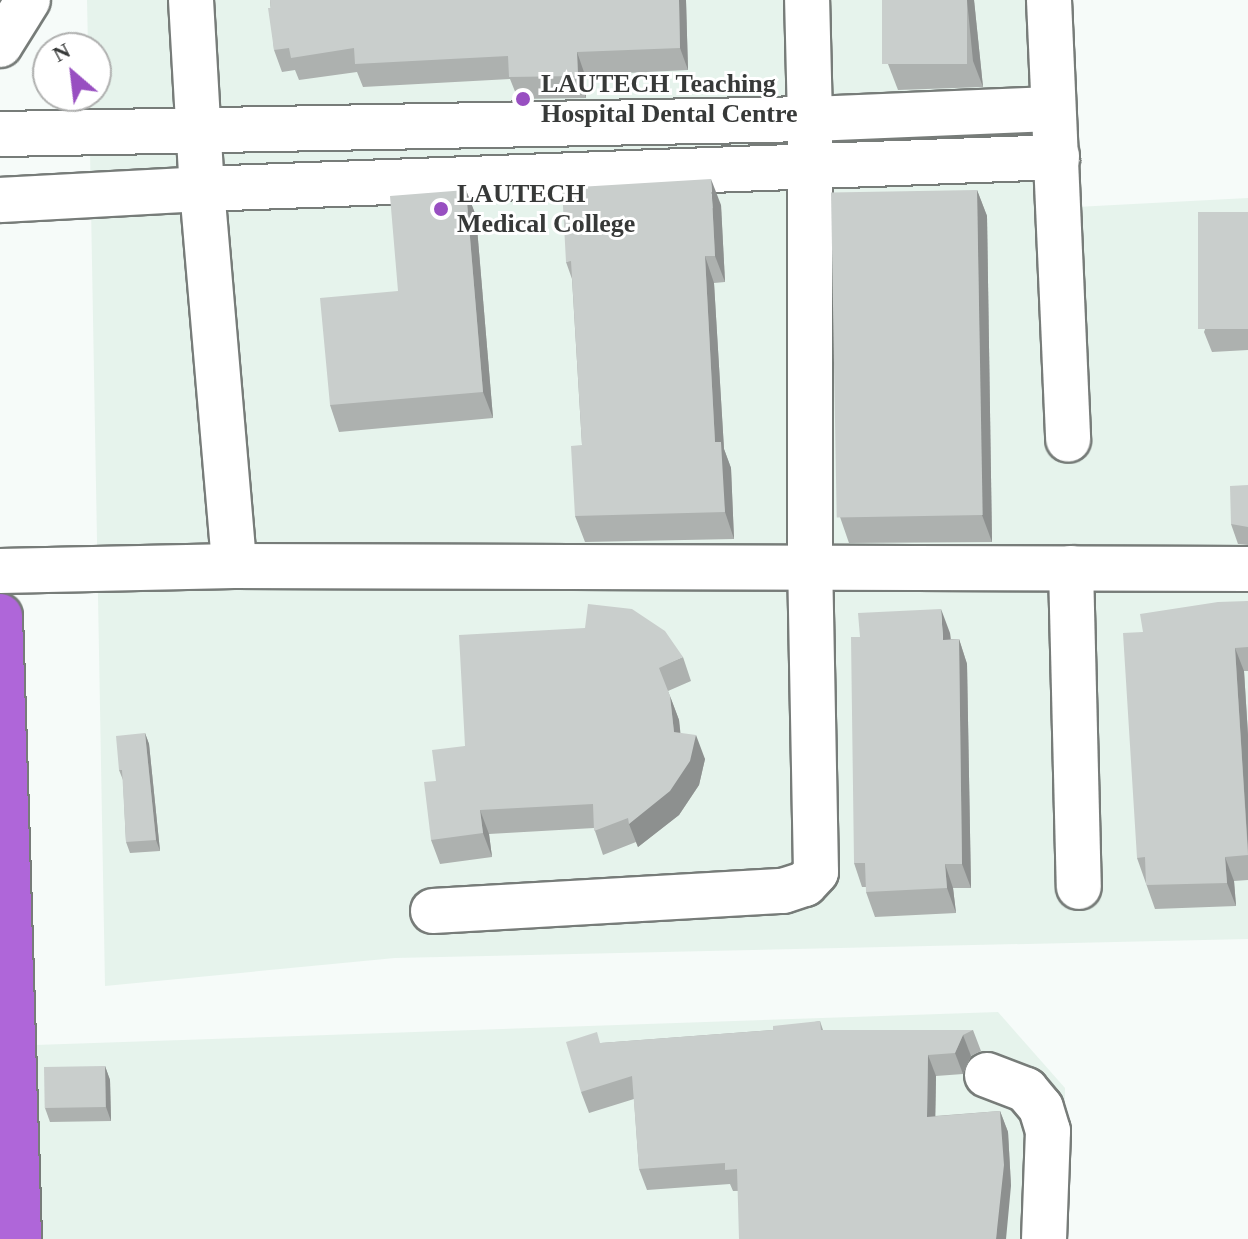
<!DOCTYPE html>
<html>
<head>
<meta charset="utf-8">
<style>
	body { margin:0 }
	#map { position:relative; width:1248px; height:1239px; overflow:hidden; background:#f6fbf9; font-family:Georgia,serif }
	div>[style] { position:absolute }
	.built>* { inset:0; background:#e6f3ec }
	.roads { filter:drop-shadow(2px 0 #777c79) drop-shadow(-2px 0 #777c79) drop-shadow(0 2px #777c79) drop-shadow(0 -2px #777c79) }
	.minor>* { height:44px; margin:-22px; padding:0 22px; transform-origin:22px; border-radius:22px; background:#fff }
	.highway>* { height:44px; margin:-22px; padding:0 22px; transform-origin:22px; border-radius:22px; background:#af66d9 }
	.wall>* { inset:0; background:#adb1af }
	.shaded-wall>* { inset:0; background:#8d908f }
	.building>* { inset:0; background:#c9cecc; transform-origin:0 0 }
	.dots>* { width:22px; height:22px; translate:-50% -50%; box-sizing:border-box; border:4px solid #fff; border-radius:50% }
	span { translate:-50% -50%; white-space:nowrap; text-align:center; line-height:1.15; -webkit-text-stroke:6px #fff; paint-order:stroke }
	.poi-label { font-size:26px; color:#373938; font-weight:700 }
	.left { translate:0 -50%; text-align:left }
	.north { position:absolute; left:32px; top:32px; width:80px; height:80px; box-sizing:border-box; background:#fff; border:2px solid #afb0af; border-radius:50%; rotate:332deg; font-size:22px; font-weight:700; line-height:32px; text-align:center; color:#373938 }
	.north::after { content:''; display:block; margin:auto; width:28px; height:36px; background:#984fc1; clip-path:polygon(50% 0,100% 100%,50% 72%,0 100%) }
</style>
</head>
<body>
<div id="map">
	<div class="built">
		<div style="clip-path:polygon(87px 0,1070px 0,1076px 207px,1248px 198px,1248px 939px,395px 958px,105px 986px,89px 96px,96px 96px,96px 48px,88px 48px)"></div>
		<div style="clip-path:polygon(998px 1012px,1065px 1088px,1064px 1239px,43px 1239px,35px 1045px)"></div>
	</div>
	<div class="roads">
		<div class="minor">
			<div style="left:191px;top:0;width:189px;rotate:86.7deg"></div>
			<div style="left:202px;top:189px;width:378px;rotate:85.1deg"></div>
			<div style="left:1049px;top:0;width:440px;rotate:87.5deg"></div>
			<div style="left:0;top:45px;width:53px;rotate:-58.1deg"></div>
			<div style="left:0;top:134px;width:810px;rotate:-1.06deg"></div>
			<div style="left:810px;top:119px;width:243px;rotate:-2.4deg"></div>
			<div style="left:0;top:200px;width:202px;rotate:-3.1deg"></div>
			<div style="left:202px;top:189px;width:856px;rotate:-2.14deg"></div>
			<div style="left:1071px;top:568px;width:319px;rotate:88.6deg"></div>
			<div style="left:0;top:571px;width:234px;rotate:-1.2deg"></div>
			<div style="left:234px;top:566px;width:1014px;rotate:0.17deg"></div>
			<div style="left:433px;top:911px;width:351px;rotate:-3.3deg"></div>
			<div style="left:783px;top:891px;width:23px;rotate:-18deg"></div>
			<div style="left:805px;top:884px;width:16px;rotate:-47deg"></div>
			<div style="left:816px;top:872px;width:304px;rotate:-91.1deg"></div>
			<div style="left:810px;top:568px;width:449px;rotate:-90deg"></div>
			<div style="left:810px;top:119px;width:119px;rotate:-91.4deg"></div>
			<div style="left:987px;top:1075px;width:42px;rotate:21deg"></div>
			<div style="left:1026px;top:1090px;width:23px;rotate:50deg"></div>
			<div style="left:1041px;top:1108px;width:24px;rotate:73deg"></div>
			<div style="left:1048px;top:1131px;width:108px;rotate:92.1deg"></div>
		</div>
		<div class="highway">
			<div style="left:0;top:616px;width:623px;rotate:88.25deg"></div>
		</div>
	</div>
	<div class="wall">
		<div style="clip-path:polygon(270px 0,686px 0,688px 70px,585px 75px,586px 98px,518px 99px,510px 79px,363px 87px,357px 72px,299px 80px,295px 70px,282px 72px,274px 50px)"></div>
		<div style="clip-path:polygon(882px 0,974px 0,983px 87px,898px 90px,888px 64px)"></div>
		<div style="clip-path:polygon(466px 190px,476px 216px,493px 418px,339px 432px,330px 405px,398px 291px)"></div>
		<div style="clip-path:polygon(977px 190px,987px 216px,992px 542px,849px 543px,840px 517px)"></div>
		<div style="clip-path:polygon(721px 205px,725px 282px,714px 283px,724px 449px,731px 468px,734px 539px,585px 542px,575px 516px,582px 445px,572px 279px,566px 262px)"></div>
		<div style="clip-path:polygon(1248px 212px,1248px 350px,1212px 352px,1204px 332px)"></div>
		<div style="clip-path:polygon(1248px 485px,1248px 545px,1238px 544px,1231px 524px)"></div>
		<div style="clip-path:polygon(1248px 601px,1248px 671px,1244px 671px,1248px 735px,1248px 880px,1234px 881px,1236px 906px,1155px 909px,1137px 858px,1143px 632px)"></div>
		<div style="clip-path:polygon(950px 633px,951px 639px,959px 639px,967px 664px,971px 888px,953px 888px,956px 913px,875px 917px,866px 892px,866px 887px,862px 887px,854px 863px)"></div>
		<div style="clip-path:polygon(683px 657px,691px 681px,668px 691px,679px 720px,680px 733px,705px 759px,699px 785px,679px 815px,638px 847px,636px 842px,603px 855px,594px 828px,489px 834px,492px 857px,440px 864px,431px 840px,436px 781px,465px 746px)"></div>
		<div style="clip-path:polygon(145px 733px,149px 744px,160px 851px,130px 853px,126px 842px,123px 780px,119px 770px)"></div>
		<div style="clip-path:polygon(820px 1021px,823px 1030px,973px 1030px,981px 1051px,971px 1056px,963px 1074px,936px 1076px,935px 1116px,1000px 1111px,1008px 1132px,1011px 1186px,733px 1191px,730px 1184px,647px 1190px,639px 1169px,634px 1099px,589px 1113px,581px 1092px,601px 1043px,773px 1030px)"></div>
		<div style="clip-path:polygon(105px 1066px,110px 1080px,111px 1121px,50px 1122px,45px 1108px)"></div>
	</div>
	<div class="shaded-wall">
		<div style="clip-path:polygon(679px 0,686px 0,688px 70px,680px 48px)"></div>
		<div style="clip-path:polygon(967px 0,974px 0,983px 87px,973px 61px)"></div>
		<div style="clip-path:polygon(577px 52px,585px 75px,586px 98px,578px 76px)"></div>
		<div style="clip-path:polygon(711px 179px,721px 205px,725px 282px,715px 256px)"></div>
		<div style="clip-path:polygon(466px 190px,476px 216px,493px 418px,483px 392px)"></div>
		<div style="clip-path:polygon(977px 190px,987px 216px,992px 542px,982px 515px)"></div>
		<div style="clip-path:polygon(705px 256px,714px 283px,724px 449px,731px 468px,734px 539px,725px 512px,715px 442px)"></div>
		<div style="clip-path:polygon(941px 609px,950px 633px,952px 664px,943px 640px)"></div>
		<div style="clip-path:polygon(959px 639px,967px 664px,971px 888px,962px 864px)"></div>
		<div style="clip-path:polygon(1235px 648px,1244px 671px,1248px 735px,1248px 850px)"></div>
		<div style="clip-path:polygon(670px 696px,679px 720px,683px 756px,674px 732px)"></div>
		<div style="clip-path:polygon(145px 733px,149px 744px,160px 851px,156px 840px)"></div>
		<div style="clip-path:polygon(696px 735px,705px 759px,699px 785px,679px 815px,638px 847px,629px 824px)"></div>
		<div style="clip-path:polygon(480px 810px,489px 834px,492px 857px,483px 833px)"></div>
		<div style="clip-path:polygon(1225px 857px,1234px 881px,1236px 906px,1227px 883px)"></div>
		<div style="clip-path:polygon(945px 864px,953px 888px,956px 913px,947px 888px)"></div>
		<div style="clip-path:polygon(963px 1035px,971px 1056px,963px 1074px,955px 1053px)"></div>
		<div style="clip-path:polygon(928px 1055px,936px 1076px,935px 1138px,927px 1117px)"></div>
		<div style="clip-path:polygon(105px 1066px,110px 1080px,111px 1121px,106px 1107px)"></div>
		<div style="clip-path:polygon(1000px 1111px,1008px 1132px,1011px 1186px,1006px 1239px,996px 1239px)"></div>
	</div>
	<div class="building">
		<div style="clip-path:polygon(270px 0,679px 0,680px 48px,577px 52px,578px 76px,509px 77px,508px 56px,355px 64px,354px 48px,291px 58px,289px 48px,274px 50px,268px 8px,271px 8px)"></div>
		<div style="left:882px;top:0;width:85px;height:64px"></div>
		<div style="clip-path:polygon(711px 179px,715px 256px,705px 256px,715px 442px,721px 442px,725px 512px,575px 516px,571px 446px,582px 445px,571px 261px,566px 262px,562px 188px)"></div>
		<div style="clip-path:polygon(466px 190px,483px 392px,330px 405px,320px 298px,398px 291px,390px 196px)"></div>
		<div style="left:977px;top:190px;width:325px;height:146px;rotate:89deg"></div>
		<div style="left:1248px;top:212px;width:117px;height:50px;rotate:90deg"></div>
		<div style="clip-path:polygon(1248px 485px,1248px 527px,1231px 524px,1230px 486px)"></div>
		<div style="clip-path:polygon(1248px 601px,1248px 647px,1235px 648px,1248px 855px,1225px 857px,1227px 883px,1146px 885px,1145px 857px,1137px 858px,1123px 633px,1143px 632px,1140px 614px,1218px 602px)"></div>
		<div style="clip-path:polygon(588px 604px,632px 609px,665px 631px,683px 657px,659px 668px,670px 696px,674px 732px,696px 735px,690px 761px,670px 791px,629px 824px,628px 818px,594px 831px,593px 804px,480px 810px,483px 833px,431px 840px,424px 782px,436px 781px,432px 750px,465px 746px,459px 635px,585px 628px)"></div>
		<div style="clip-path:polygon(941px 609px,943px 640px,959px 639px,962px 864px,945px 864px,947px 888px,866px 892px,865px 863px,854px 863px,851px 637px,860px 637px,858px 613px)"></div>
		<div style="clip-path:polygon(145px 733px,156px 840px,126px 842px,122px 770px,119px 770px,116px 736px)"></div>
		<div style="clip-path:polygon(820px 1021px,821px 1030px,973px 1030px,963px 1035px,955px 1053px,928px 1055px,927px 1117px,1000px 1111px,1004px 1165px,996px 1239px,739px 1239px,737px 1169px,725px 1170px,725px 1163px,639px 1169px,632px 1076px,581px 1092px,566px 1042px,597px 1032px,600px 1043px,773px 1030px,773px 1026px)"></div>
		<div style="left:105px;top:1066px;width:41px;height:61px;rotate:89deg"></div>
	</div>
	<div class="dots">
		<div style="left:523px;top:99px;background:#984fc1"></div>
		<div style="left:441px;top:209px;background:#984fc1"></div>
	</div>
	<div class="poi-label">
		<span class="left" style="left:541px;top:99px">LAUTECH Teaching<br>Hospital Dental Centre</span>
		<span class="left" style="left:457px;top:209px">LAUTECH<br>Medical College</span>
	</div>
	<div class="north">N</div>
</div>
</body>
</html>
